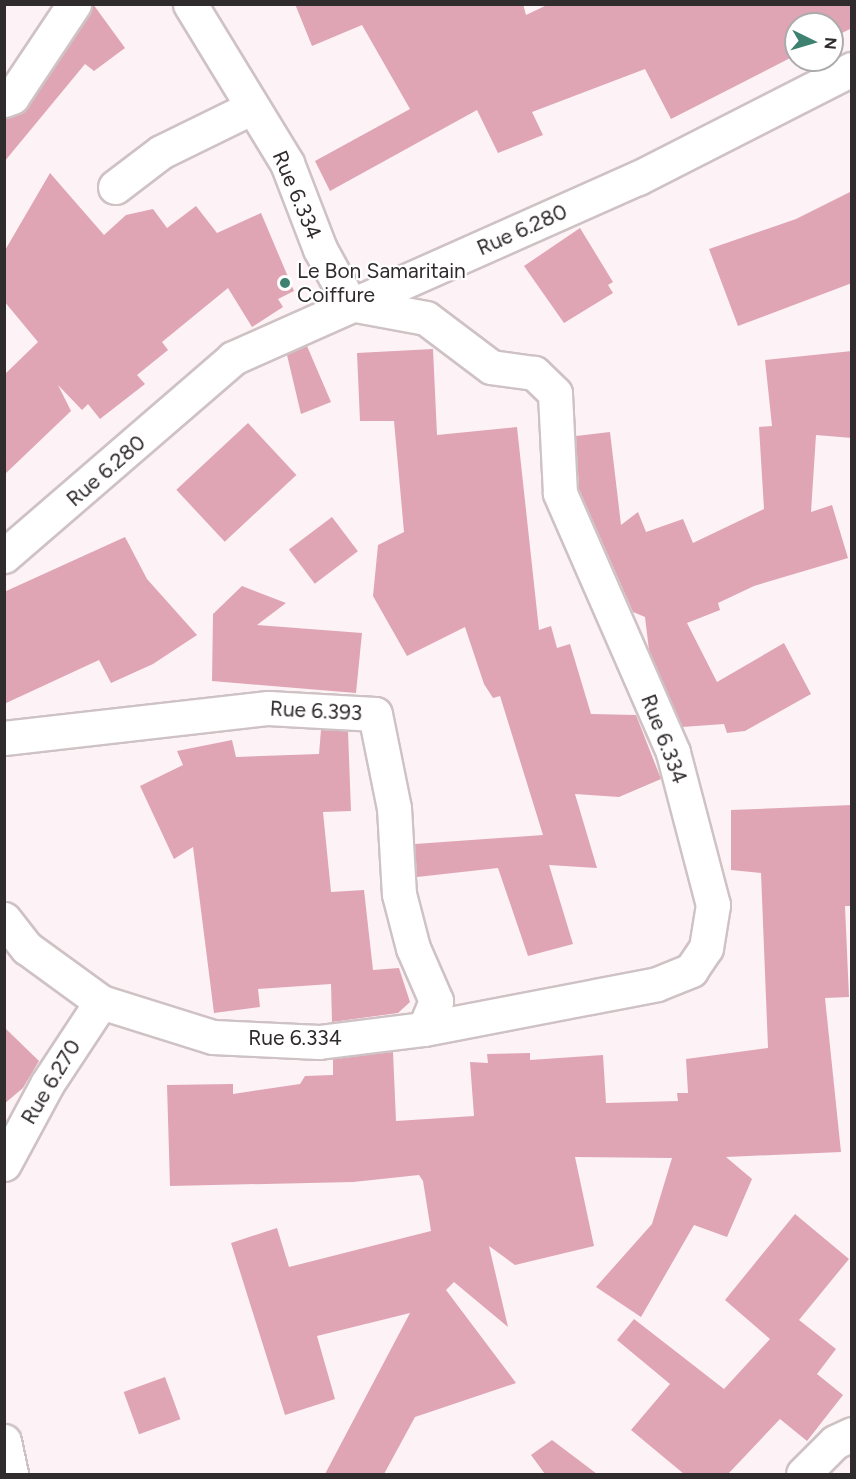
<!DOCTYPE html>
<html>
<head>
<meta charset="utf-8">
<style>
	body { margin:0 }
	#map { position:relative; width:856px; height:1479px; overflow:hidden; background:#fdf2f5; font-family:Figtree,sans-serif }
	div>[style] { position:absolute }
	.building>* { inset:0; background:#dfa5b5; transform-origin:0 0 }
	.roads { filter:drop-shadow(2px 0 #cfc2c5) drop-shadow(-2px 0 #cfc2c5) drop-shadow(0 2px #cfc2c5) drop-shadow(0 -2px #cfc2c5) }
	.street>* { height:33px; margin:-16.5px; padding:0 16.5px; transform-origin:16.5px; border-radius:16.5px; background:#fff }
	.dots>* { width:16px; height:16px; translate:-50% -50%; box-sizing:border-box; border:3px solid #fff; border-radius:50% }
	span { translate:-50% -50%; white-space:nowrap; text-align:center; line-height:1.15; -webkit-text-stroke:4.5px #fff; paint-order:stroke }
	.street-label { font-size:21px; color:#302b2c }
	.poi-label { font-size:21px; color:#302b2c }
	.left { translate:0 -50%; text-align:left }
	.frame { position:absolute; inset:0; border:6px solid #302b2c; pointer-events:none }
	.north { position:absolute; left:784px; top:12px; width:60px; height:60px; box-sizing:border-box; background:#fff; border:2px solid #acaaab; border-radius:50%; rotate:95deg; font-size:16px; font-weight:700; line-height:24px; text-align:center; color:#302b2c }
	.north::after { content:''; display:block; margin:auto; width:21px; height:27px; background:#3f8171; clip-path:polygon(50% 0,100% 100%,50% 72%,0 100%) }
</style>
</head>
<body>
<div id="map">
	<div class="building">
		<div style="clip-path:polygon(93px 4px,125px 48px,94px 71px,85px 64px,4px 162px,4px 118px,28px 107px)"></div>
		<div style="clip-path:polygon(295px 4px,523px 4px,526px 15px,549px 4px,852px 4px,852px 28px,832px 38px,832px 24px,796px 24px,796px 55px,671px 119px,645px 69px,532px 112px,543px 135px,498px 153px,477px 110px,330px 191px,315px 161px,410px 109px,362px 25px,312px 46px)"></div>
		<div style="clip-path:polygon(50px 173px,104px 235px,126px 215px,153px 209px,167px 228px,196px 206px,217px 233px,261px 213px,294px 291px,278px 299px,283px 307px,252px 327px,228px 288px,162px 342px,168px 350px,137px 375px,145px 384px,100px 419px,88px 404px,82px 410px,58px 385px,71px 411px,4px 475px,4px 375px,38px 342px,4px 301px,4px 252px)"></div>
		<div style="clip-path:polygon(852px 191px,852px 283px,738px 326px,709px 249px,796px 219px)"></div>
		<div style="clip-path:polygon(580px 228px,613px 282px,608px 285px,613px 293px,564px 323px,524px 266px)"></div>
		<div style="clip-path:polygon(307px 346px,331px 402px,301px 414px,287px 355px)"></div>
		<div style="clip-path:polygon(433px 349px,437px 435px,517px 427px,539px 630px,551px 626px,557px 648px,570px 644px,591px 714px,636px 715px,661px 779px,619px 797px,575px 794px,597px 868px,549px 865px,573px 944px,528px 956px,498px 868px,417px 877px,415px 844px,543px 835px,500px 696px,493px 698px,484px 684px,465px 627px,407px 656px,373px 596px,378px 545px,404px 532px,394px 421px,360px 421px,357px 353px)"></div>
		<div style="clip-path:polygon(852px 351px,852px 438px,816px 435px,811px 512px,832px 505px,848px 558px,754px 586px,718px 603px,720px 610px,687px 623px,717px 682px,784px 643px,811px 694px,745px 731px,727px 733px,724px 724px,682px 727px,649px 650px,645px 617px,633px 612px,579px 489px,576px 436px,610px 432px,621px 525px,638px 512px,646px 532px,683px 519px,693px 543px,764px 509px,759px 427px,772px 426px,765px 360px)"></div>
		<div style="left:248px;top:423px;width:71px;height:98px;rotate:47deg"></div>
		<div style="left:332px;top:517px;width:43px;height:54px;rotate:53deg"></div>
		<div style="clip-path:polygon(125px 537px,147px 579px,197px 635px,153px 664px,111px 683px,99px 660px,4px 704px,4px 592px)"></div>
		<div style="clip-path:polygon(242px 586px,286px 603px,257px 625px,362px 633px,356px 693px,212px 681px,213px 614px)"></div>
		<div style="clip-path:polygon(321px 730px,348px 731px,351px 811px,323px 812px,331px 892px,364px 890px,373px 970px,399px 968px,410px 1002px,398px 1013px,332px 1022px,331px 984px,258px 989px,260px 1007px,214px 1013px,193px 847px,174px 859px,140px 786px,183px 765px,177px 751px,232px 740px,236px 757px,319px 754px)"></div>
		<div style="clip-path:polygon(852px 805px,852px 906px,845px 906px,849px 997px,825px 998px,841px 1152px,726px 1157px,752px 1179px,727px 1237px,694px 1225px,641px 1317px,596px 1287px,652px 1224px,672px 1158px,575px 1157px,594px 1246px,515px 1265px,489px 1246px,508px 1327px,454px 1282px,446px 1290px,516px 1383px,415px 1417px,384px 1474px,325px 1474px,410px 1313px,317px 1336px,335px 1399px,285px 1415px,231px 1243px,277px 1228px,289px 1267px,431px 1231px,423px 1181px,419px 1175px,353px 1182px,170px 1186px,167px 1085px,233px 1084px,233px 1094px,300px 1084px,305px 1076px,333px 1075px,333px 1059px,393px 1052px,396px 1121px,474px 1116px,470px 1062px,488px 1063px,487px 1054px,530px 1053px,530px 1060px,603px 1055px,606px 1103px,678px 1101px,677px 1093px,688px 1093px,686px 1059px,768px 1048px,761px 873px,731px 870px,731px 810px)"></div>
		<div style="clip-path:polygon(4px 1027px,39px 1061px,23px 1088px,4px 1104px)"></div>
		<div style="clip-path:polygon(795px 1214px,849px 1259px,799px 1320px,836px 1349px,817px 1374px,843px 1395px,807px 1441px,780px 1419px,728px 1474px,684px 1474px,631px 1430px,670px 1384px,617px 1340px,634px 1319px,724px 1389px,770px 1339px,725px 1300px)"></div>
		<div style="left:165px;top:1377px;width:45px;height:44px;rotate:70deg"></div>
		<div style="clip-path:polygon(552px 1440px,597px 1474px,545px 1474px,531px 1455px)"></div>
	</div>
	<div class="roads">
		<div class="street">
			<div style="left:4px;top:100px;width:9px;rotate:-21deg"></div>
			<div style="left:12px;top:97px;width:112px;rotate:-56.3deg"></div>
			<div style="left:115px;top:187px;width:58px;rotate:-37.3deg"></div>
			<div style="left:161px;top:152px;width:100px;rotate:-26.1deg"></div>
			<div style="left:4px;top:556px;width:303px;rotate:-40.8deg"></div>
			<div style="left:233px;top:358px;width:443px;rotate:-24deg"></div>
			<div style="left:638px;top:178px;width:240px;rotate:-27deg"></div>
			<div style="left:4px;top:738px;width:266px;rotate:-6.5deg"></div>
			<div style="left:268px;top:708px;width:107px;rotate:3.2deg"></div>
			<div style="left:375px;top:714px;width:96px;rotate:78.6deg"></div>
			<div style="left:394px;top:808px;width:86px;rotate:86.7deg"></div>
			<div style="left:399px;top:894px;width:56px;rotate:75.5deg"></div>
			<div style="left:413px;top:948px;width:58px;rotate:66.5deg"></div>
			<div style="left:436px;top:1001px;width:30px;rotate:113deg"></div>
			<div style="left:4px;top:919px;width:37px;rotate:52deg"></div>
			<div style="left:27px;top:948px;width:92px;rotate:36.1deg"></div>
			<div style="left:101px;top:1002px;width:117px;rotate:17.4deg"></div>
			<div style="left:213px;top:1037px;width:106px;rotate:2.7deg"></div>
			<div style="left:319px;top:1042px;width:106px;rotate:-7.1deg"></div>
			<div style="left:424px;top:1029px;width:237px;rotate:-10.9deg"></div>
			<div style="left:657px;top:984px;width:37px;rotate:-22deg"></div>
			<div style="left:691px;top:970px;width:27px;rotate:-56deg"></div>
			<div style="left:706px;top:948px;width:44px;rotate:-80.8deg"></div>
			<div style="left:713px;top:905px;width:158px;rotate:-104.7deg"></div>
			<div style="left:673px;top:752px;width:283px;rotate:-113.6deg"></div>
			<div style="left:560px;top:493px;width:100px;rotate:-92.9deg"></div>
			<div style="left:555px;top:393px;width:29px;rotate:-136deg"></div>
			<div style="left:534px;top:373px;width:43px;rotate:-172.1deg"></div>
			<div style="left:491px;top:367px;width:81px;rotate:-143deg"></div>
			<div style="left:426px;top:318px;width:77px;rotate:-169.6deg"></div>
			<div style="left:350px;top:304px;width:63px;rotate:-118.6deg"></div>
			<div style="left:320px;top:249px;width:92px;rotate:-111deg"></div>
			<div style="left:287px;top:163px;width:186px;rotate:-121.4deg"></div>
			<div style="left:4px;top:1164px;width:91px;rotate:-61.7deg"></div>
			<div style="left:47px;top:1084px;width:98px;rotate:-56.6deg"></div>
			<div style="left:4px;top:1441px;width:34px;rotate:78deg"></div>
			<div style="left:803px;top:1474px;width:45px;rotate:-45deg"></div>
			<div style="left:835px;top:1442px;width:19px;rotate:-25deg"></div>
		</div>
	</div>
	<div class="dots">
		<div style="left:285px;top:283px;background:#3f8171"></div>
	</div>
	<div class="street-label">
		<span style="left:297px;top:195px;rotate:67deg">Rue 6.334</span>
		<span style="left:522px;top:230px;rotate:-24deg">Rue 6.280</span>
		<span style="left:106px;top:471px;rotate:-41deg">Rue 6.280</span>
		<span style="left:316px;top:711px;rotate:3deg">Rue 6.393</span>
		<span style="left:664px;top:739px;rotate:69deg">Rue 6.334</span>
		<span style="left:295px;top:1038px">Rue 6.334</span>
		<span style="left:51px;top:1082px;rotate:-59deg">Rue 6.270</span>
	</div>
	<div class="poi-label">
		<span class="left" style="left:297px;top:283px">Le Bon Samaritain<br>Coiffure</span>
	</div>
	<div class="frame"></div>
	<div class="north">N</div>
</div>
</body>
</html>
